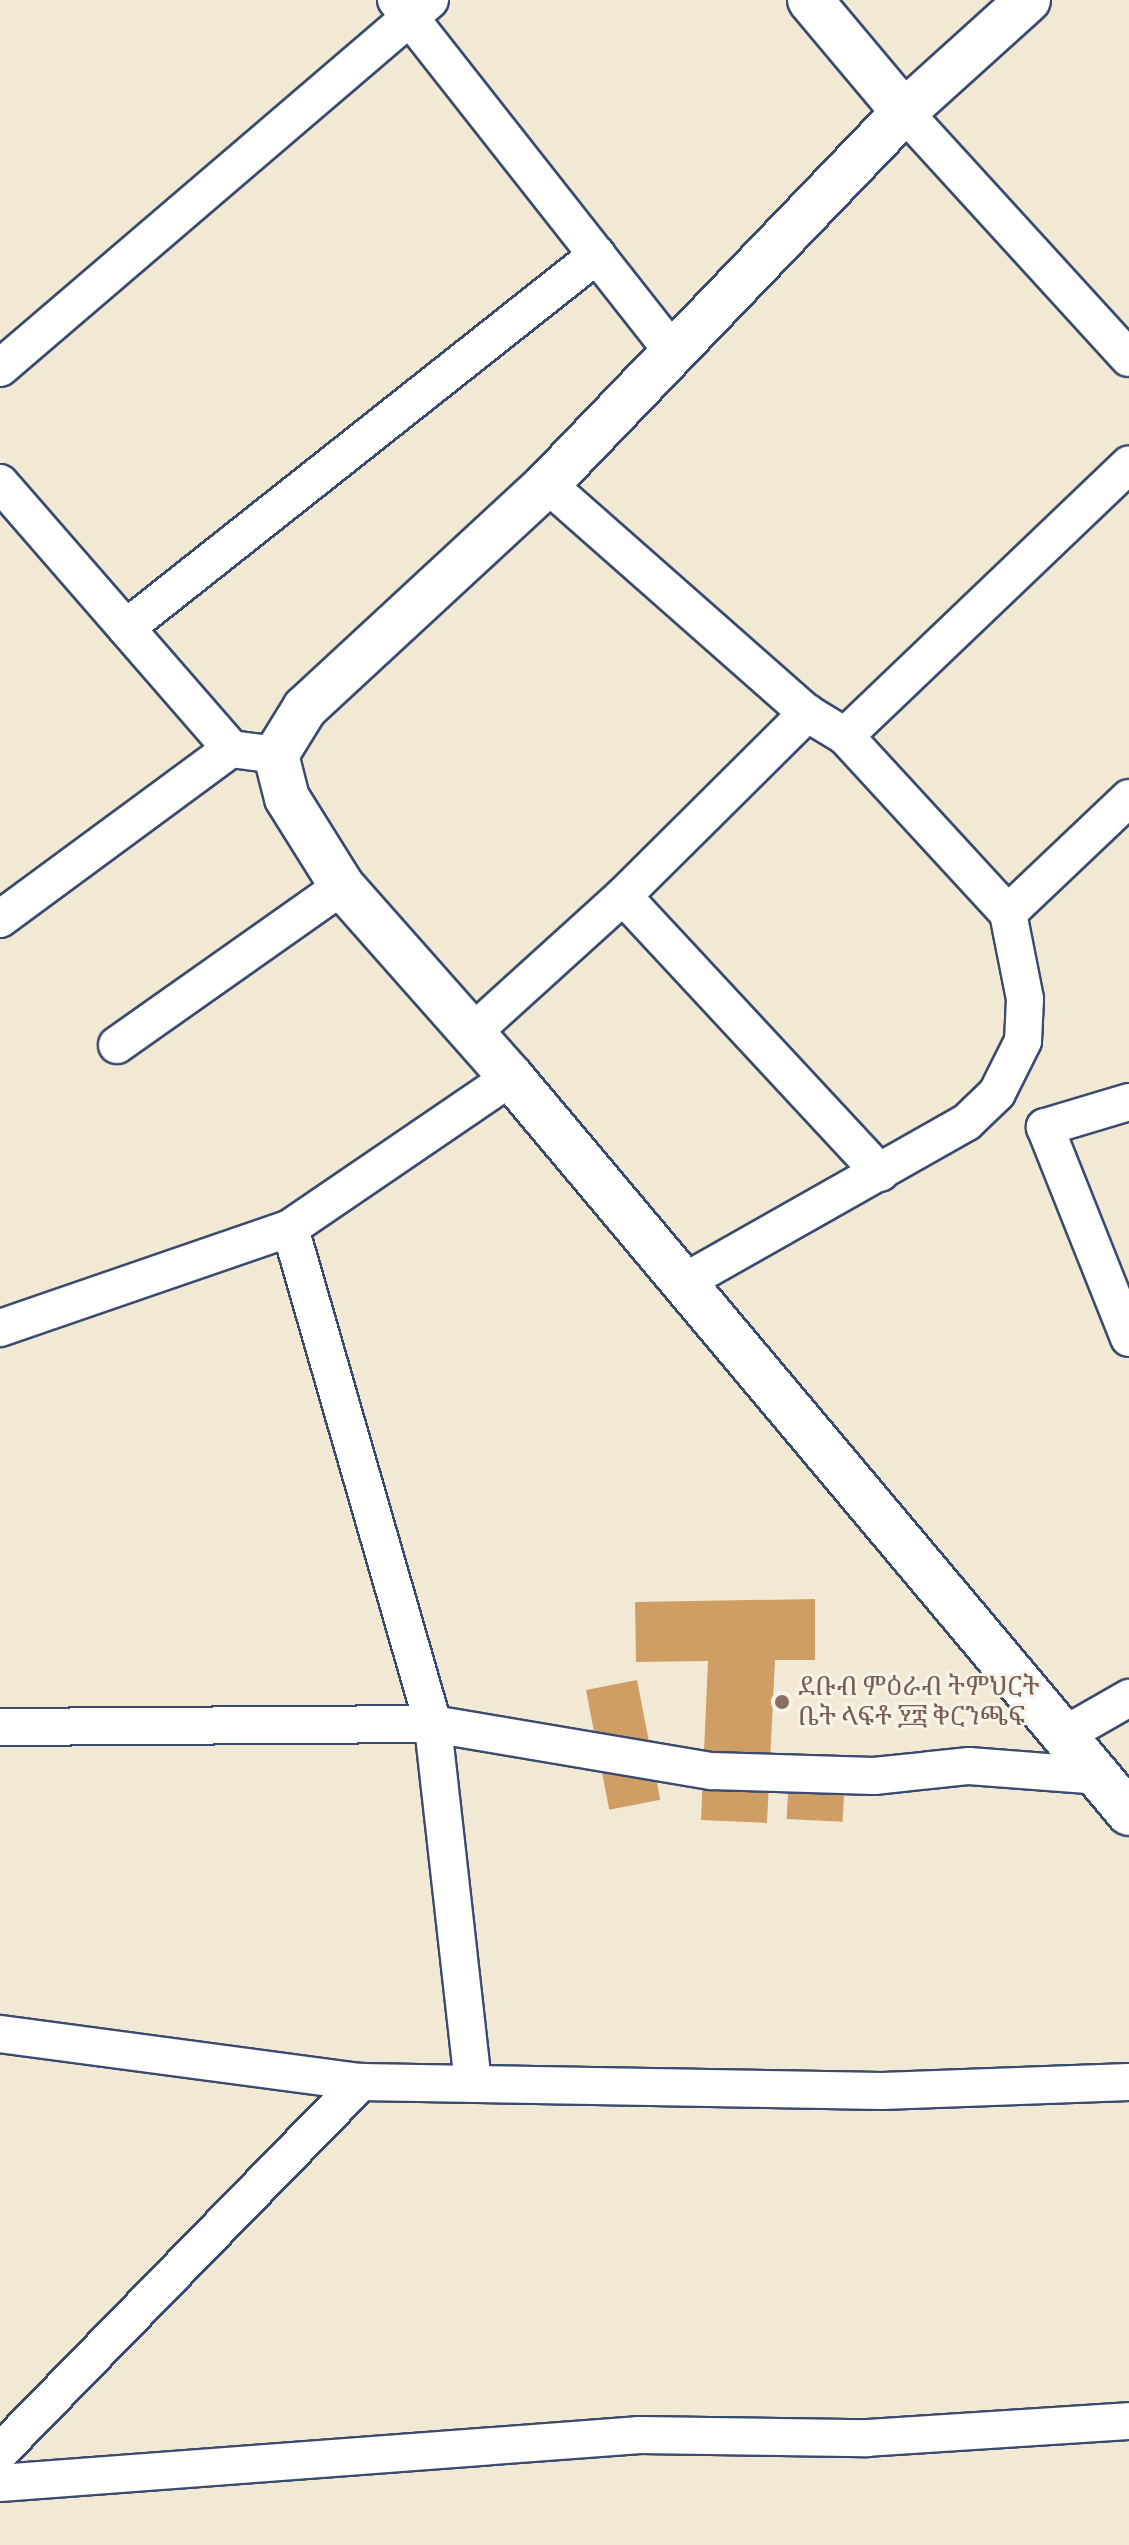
<!DOCTYPE html>
<html>
<head>
<meta charset="utf-8">
<style>
	body { margin:0 }
	#map { position:relative; width:1129px; height:2545px; overflow:hidden; background:#f2e9d4; font-family:"IM FELL French Canon","Noto Serif Ethiopic",serif }
	div>[style] { position:absolute }
	.building>* { inset:0; background:#cf9e65; transform-origin:0 0 }
	.roads { filter:drop-shadow(2px 0 #3b4b70) drop-shadow(-2px 0 #3b4b70) drop-shadow(0 2px #3b4b70) drop-shadow(0 -2px #3b4b70) }
	.minor>* { height:36px; margin:-18px; padding:0 18px; transform-origin:18px; border-radius:18px; background:#fff }
	.tertiary>* { height:44px; margin:-22px; padding:0 22px; transform-origin:22px; border-radius:22px; background:#fff }
	.dots>* { width:22px; height:22px; translate:-50% -50%; box-sizing:border-box; border:4px solid #f7f3e8; border-radius:50% }
	span { translate:-50% -50%; white-space:nowrap; text-align:center; line-height:1.15; -webkit-text-stroke:6px #f7f3e8; paint-order:stroke }
	.education-label { font-size:26px; color:#785e54 }
	.left { translate:0 -50%; text-align:left }
</style>
</head>
<body>
<div id="map">
	<div class="building">
		<div style="clip-path:polygon(815px 1599px,815px 1660px,775px 1660px,767px 1823px,701px 1820px,708px 1661px,636px 1662px,635px 1602px)"></div>
		<div style="left:637px;top:1680px;width:122px;height:52px;rotate:79deg"></div>
		<div style="left:790px;top:1755px;width:56px;height:64px;rotate:3deg"></div>
	</div>
	<div class="roads">
		<div class="minor">
			<div style="left:396px;top:0;width:449px;rotate:51.8deg"></div>
			<div style="left:904px;top:112px;width:333px;rotate:47.6deg"></div>
			<div style="left:0;top:368px;width:566px;rotate:-40.56deg"></div>
			<div style="left:0;top:483px;width:352px;rotate:49deg"></div>
			<div style="left:231px;top:749px;width:45px;rotate:7.6deg"></div>
			<div style="left:547px;top:484px;width:346px;rotate:41.4deg"></div>
			<div style="left:807px;top:713px;width:44px;rotate:31.2deg"></div>
			<div style="left:845px;top:736px;width:241px;rotate:47.4deg"></div>
			<div style="left:1008px;top:913px;width:88px;rotate:78.8deg"></div>
			<div style="left:1025px;top:999px;width:42px;rotate:92.7deg"></div>
			<div style="left:1023px;top:1041px;width:58px;rotate:116.6deg"></div>
			<div style="left:997px;top:1093px;width:42px;rotate:136deg"></div>
			<div style="left:967px;top:1122px;width:329px;rotate:150.5deg"></div>
			<div style="left:126px;top:628px;width:601px;rotate:-38.38deg"></div>
			<div style="left:845px;top:736px;width:393px;rotate:-43.7deg"></div>
			<div style="left:623px;top:896px;width:378px;rotate:47.1deg"></div>
			<div style="left:1008px;top:913px;width:167px;rotate:-43.5deg"></div>
			<div style="left:0;top:919px;width:287px;rotate:-36.4deg"></div>
			<div style="left:472px;top:1033px;width:204px;rotate:-42.2deg"></div>
			<div style="left:623px;top:896px;width:260px;rotate:-44.8deg"></div>
			<div style="left:117px;top:1045px;width:276px;rotate:-35.2deg"></div>
			<div style="left:1129px;top:1102px;width:88px;rotate:163.4deg"></div>
			<div style="left:1045px;top:1127px;width:227px;rotate:68.3deg"></div>
			<div style="left:0;top:1328px;width:307px;rotate:-19deg"></div>
			<div style="left:0;top:1727px;width:433px;rotate:-0.4deg"></div>
			<div style="left:433px;top:1724px;width:283px;rotate:9.6deg"></div>
			<div style="left:712px;top:1771px;width:162px;rotate:1.8deg"></div>
			<div style="left:874px;top:1776px;width:96px;rotate:-6deg"></div>
			<div style="left:969px;top:1766px;width:129px;rotate:4.4deg"></div>
			<div style="left:1066px;top:1734px;width:73px;rotate:-29.7deg"></div>
			<div style="left:0;top:2034px;width:364px;rotate:7.6deg"></div>
			<div style="left:361px;top:2082px;width:521px;rotate:0.99deg"></div>
			<div style="left:882px;top:2091px;width:247px;rotate:-2.1deg"></div>
			<div style="left:473px;top:2083px;width:361px;rotate:-96.4deg"></div>
			<div style="left:433px;top:1724px;width:516px;rotate:-106.08deg"></div>
			<div style="left:290px;top:1228px;width:268px;rotate:-34.3deg"></div>
			<div style="left:0;top:2452px;width:517px;rotate:-45.71deg"></div>
			<div style="left:0;top:2483px;width:642px;rotate:-4.29deg"></div>
			<div style="left:640px;top:2435px;width:227px;rotate:0.8deg"></div>
			<div style="left:867px;top:2438px;width:263px;rotate:-3.7deg"></div>
		</div>
		<div class="tertiary">
			<div style="left:810px;top:0;width:146px;rotate:50deg"></div>
			<div style="left:1028px;top:0;width:167px;rotate:137.9deg"></div>
			<div style="left:904px;top:112px;width:516px;rotate:133.82deg"></div>
			<div style="left:547px;top:484px;width:330px;rotate:137.2deg"></div>
			<div style="left:305px;top:708px;width:55px;rotate:121.7deg"></div>
			<div style="left:276px;top:755px;width:44px;rotate:75.7deg"></div>
			<div style="left:287px;top:798px;width:104px;rotate:58deg"></div>
			<div style="left:342px;top:886px;width:255px;rotate:48.5deg"></div>
			<div style="left:511px;top:1077px;width:961px;rotate:49.98deg"></div>
		</div>
	</div>
	<div class="dots">
		<div style="left:782px;top:1702px;background:#8d6e63"></div>
	</div>
	<div class="education-label">
		<span class="left" style="left:798px;top:1702px">ደቡብ ምዕራብ ትምህርት<br>ቤት ላፍቶ ፶፰ ቅርንጫፍ</span>
	</div>
</div>
</body>
</html>
